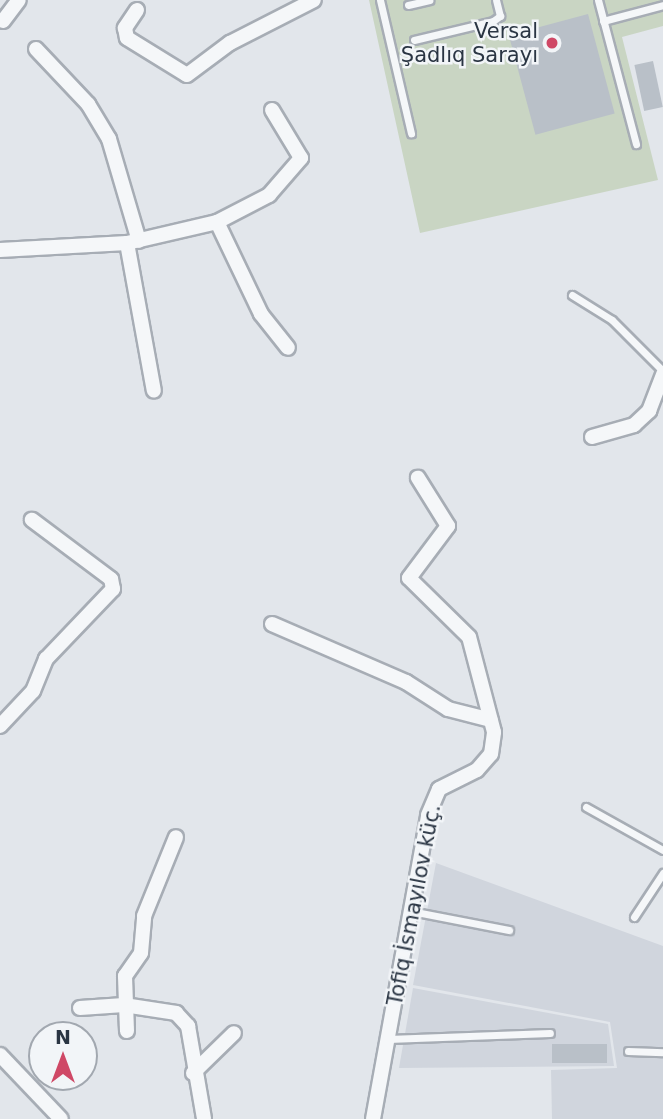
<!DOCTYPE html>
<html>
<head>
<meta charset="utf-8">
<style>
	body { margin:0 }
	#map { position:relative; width:663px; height:1119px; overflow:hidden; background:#e2e6eb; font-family:"DejaVu Sans",sans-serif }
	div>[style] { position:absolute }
	.built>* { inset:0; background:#d0d5dd }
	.green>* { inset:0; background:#c9d5c3 }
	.building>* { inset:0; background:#b9c0c8; transform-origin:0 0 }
	.roads { filter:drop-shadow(2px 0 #a7adb5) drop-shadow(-2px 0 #a7adb5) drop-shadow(0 2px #a7adb5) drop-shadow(0 -2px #a7adb5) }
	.lane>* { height:7px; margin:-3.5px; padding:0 3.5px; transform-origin:3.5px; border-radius:3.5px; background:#f5f7f9 }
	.street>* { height:14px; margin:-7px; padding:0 7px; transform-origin:7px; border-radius:7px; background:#f5f7f9 }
	.dots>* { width:19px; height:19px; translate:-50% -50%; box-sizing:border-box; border:4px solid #f2f5f8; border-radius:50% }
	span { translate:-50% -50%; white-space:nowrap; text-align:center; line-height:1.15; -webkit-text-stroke:5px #f2f5f8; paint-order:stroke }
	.poi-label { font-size:21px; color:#2a3543 }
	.right { translate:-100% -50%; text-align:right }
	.street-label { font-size:21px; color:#2a3543 }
	.north { position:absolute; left:28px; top:1021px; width:70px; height:70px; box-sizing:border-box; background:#f2f5f8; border:2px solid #a2a8b0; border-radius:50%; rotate:0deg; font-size:19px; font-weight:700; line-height:28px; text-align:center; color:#2a3543 }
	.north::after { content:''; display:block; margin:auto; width:24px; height:32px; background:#cf4866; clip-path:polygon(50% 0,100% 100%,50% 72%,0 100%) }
</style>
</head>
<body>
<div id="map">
	<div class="built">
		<div style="clip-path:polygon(436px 863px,663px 946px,663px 1119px,552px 1119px,551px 1070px,617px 1068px,610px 1022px,413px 985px)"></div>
		<div style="clip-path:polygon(413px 988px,608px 1024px,614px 1066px,399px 1068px)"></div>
	</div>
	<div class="green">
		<div style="clip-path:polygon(369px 0,663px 0,663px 26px,622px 37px,658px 180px,420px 233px)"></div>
	</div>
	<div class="building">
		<div style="left:588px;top:14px;width:103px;height:82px;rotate:75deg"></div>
		<div style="left:653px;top:61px;width:47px;height:19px;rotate:78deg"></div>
		<div style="left:607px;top:1044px;width:19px;height:55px;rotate:90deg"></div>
	</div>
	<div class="roads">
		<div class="lane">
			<div style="left:380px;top:0;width:137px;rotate:76.9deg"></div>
			<div style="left:598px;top:0;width:149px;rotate:75.2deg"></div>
			<div style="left:408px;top:5px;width:22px;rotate:-13deg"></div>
			<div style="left:603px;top:21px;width:62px;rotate:-14.9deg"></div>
			<div style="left:414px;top:40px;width:81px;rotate:-13.5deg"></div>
			<div style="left:493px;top:21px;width:9px;rotate:-36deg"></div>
			<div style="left:500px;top:16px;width:16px;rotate:-104deg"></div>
			<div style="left:572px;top:295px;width:47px;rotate:32deg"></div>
			<div style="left:612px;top:320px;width:72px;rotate:45deg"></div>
			<div style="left:586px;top:807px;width:88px;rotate:29.2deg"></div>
			<div style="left:411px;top:911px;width:100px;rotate:11deg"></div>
			<div style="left:634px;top:917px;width:53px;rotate:-56.6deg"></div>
			<div style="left:388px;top:1039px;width:162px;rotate:-2.1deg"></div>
			<div style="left:628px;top:1051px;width:35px;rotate:2deg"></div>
		</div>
		<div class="street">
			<div style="left:137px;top:10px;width:22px;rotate:124deg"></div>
			<div style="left:125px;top:28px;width:10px;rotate:79deg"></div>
			<div style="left:127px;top:38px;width:70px;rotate:31.7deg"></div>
			<div style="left:187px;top:75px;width:54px;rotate:-36.7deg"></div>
			<div style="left:230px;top:43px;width:94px;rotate:-27.1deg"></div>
			<div style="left:3px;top:21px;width:26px;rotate:-53deg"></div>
			<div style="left:36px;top:49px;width:76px;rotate:46.6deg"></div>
			<div style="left:88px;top:104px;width:41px;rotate:59deg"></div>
			<div style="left:109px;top:139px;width:106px;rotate:73.6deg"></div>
			<div style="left:217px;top:222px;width:102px;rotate:64.4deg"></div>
			<div style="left:261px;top:314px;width:43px;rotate:51.5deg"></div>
			<div style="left:127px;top:243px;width:150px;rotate:79.7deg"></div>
			<div style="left:0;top:250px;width:127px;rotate:-3.2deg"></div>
			<div style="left:127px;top:243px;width:92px;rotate:-13.1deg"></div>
			<div style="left:217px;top:222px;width:59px;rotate:-27.4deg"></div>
			<div style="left:269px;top:195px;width:49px;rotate:-49.1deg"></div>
			<div style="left:301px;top:158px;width:56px;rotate:-121.1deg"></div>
			<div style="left:592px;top:437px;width:44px;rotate:-15.9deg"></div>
			<div style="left:634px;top:425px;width:21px;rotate:-43deg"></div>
			<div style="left:649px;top:411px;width:40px;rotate:-69deg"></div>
			<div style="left:272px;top:624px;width:146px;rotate:23.4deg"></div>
			<div style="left:406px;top:682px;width:50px;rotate:32.7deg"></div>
			<div style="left:448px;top:709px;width:44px;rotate:14.3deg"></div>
			<div style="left:0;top:726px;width:48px;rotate:-46.7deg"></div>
			<div style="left:33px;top:691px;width:35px;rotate:-68deg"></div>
			<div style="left:46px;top:659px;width:97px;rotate:-46.3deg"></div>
			<div style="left:113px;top:589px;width:10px;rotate:-101deg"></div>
			<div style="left:111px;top:579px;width:99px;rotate:-143.2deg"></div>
			<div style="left:80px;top:1008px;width:44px;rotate:-3.9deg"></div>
			<div style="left:124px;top:1005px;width:53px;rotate:8.7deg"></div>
			<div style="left:176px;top:1013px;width:18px;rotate:47deg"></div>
			<div style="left:188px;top:1026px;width:94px;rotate:80.2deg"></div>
			<div style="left:127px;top:1031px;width:55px;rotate:-92.1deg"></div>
			<div style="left:125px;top:976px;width:28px;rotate:-55deg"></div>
			<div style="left:141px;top:953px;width:37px;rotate:-85deg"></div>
			<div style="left:144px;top:916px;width:85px;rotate:-67.9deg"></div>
			<div style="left:0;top:1055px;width:88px;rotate:46.4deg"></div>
			<div style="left:193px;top:1073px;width:57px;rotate:-44.3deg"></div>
			<div style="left:373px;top:1119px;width:309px;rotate:-79.7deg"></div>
			<div style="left:428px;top:815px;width:28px;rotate:-67deg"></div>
			<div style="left:439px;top:789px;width:42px;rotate:-26.6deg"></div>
			<div style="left:477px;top:770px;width:21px;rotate:-49deg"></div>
			<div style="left:491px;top:754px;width:22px;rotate:-82deg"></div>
			<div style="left:494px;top:732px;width:98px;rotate:-104.7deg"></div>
			<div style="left:469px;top:637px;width:84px;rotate:-135.5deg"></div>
			<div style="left:409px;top:578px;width:65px;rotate:-53.1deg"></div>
			<div style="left:448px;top:526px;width:57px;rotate:-122deg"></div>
		</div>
	</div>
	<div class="dots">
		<div style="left:552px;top:43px;background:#cf4866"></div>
	</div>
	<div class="poi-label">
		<span class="right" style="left:538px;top:43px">Versal<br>Şadlıq Sarayı</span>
	</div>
	<div class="street-label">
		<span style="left:414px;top:905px;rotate:-79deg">Tofiq İsmayılov küç.</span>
	</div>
	<div class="north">N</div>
</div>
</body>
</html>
